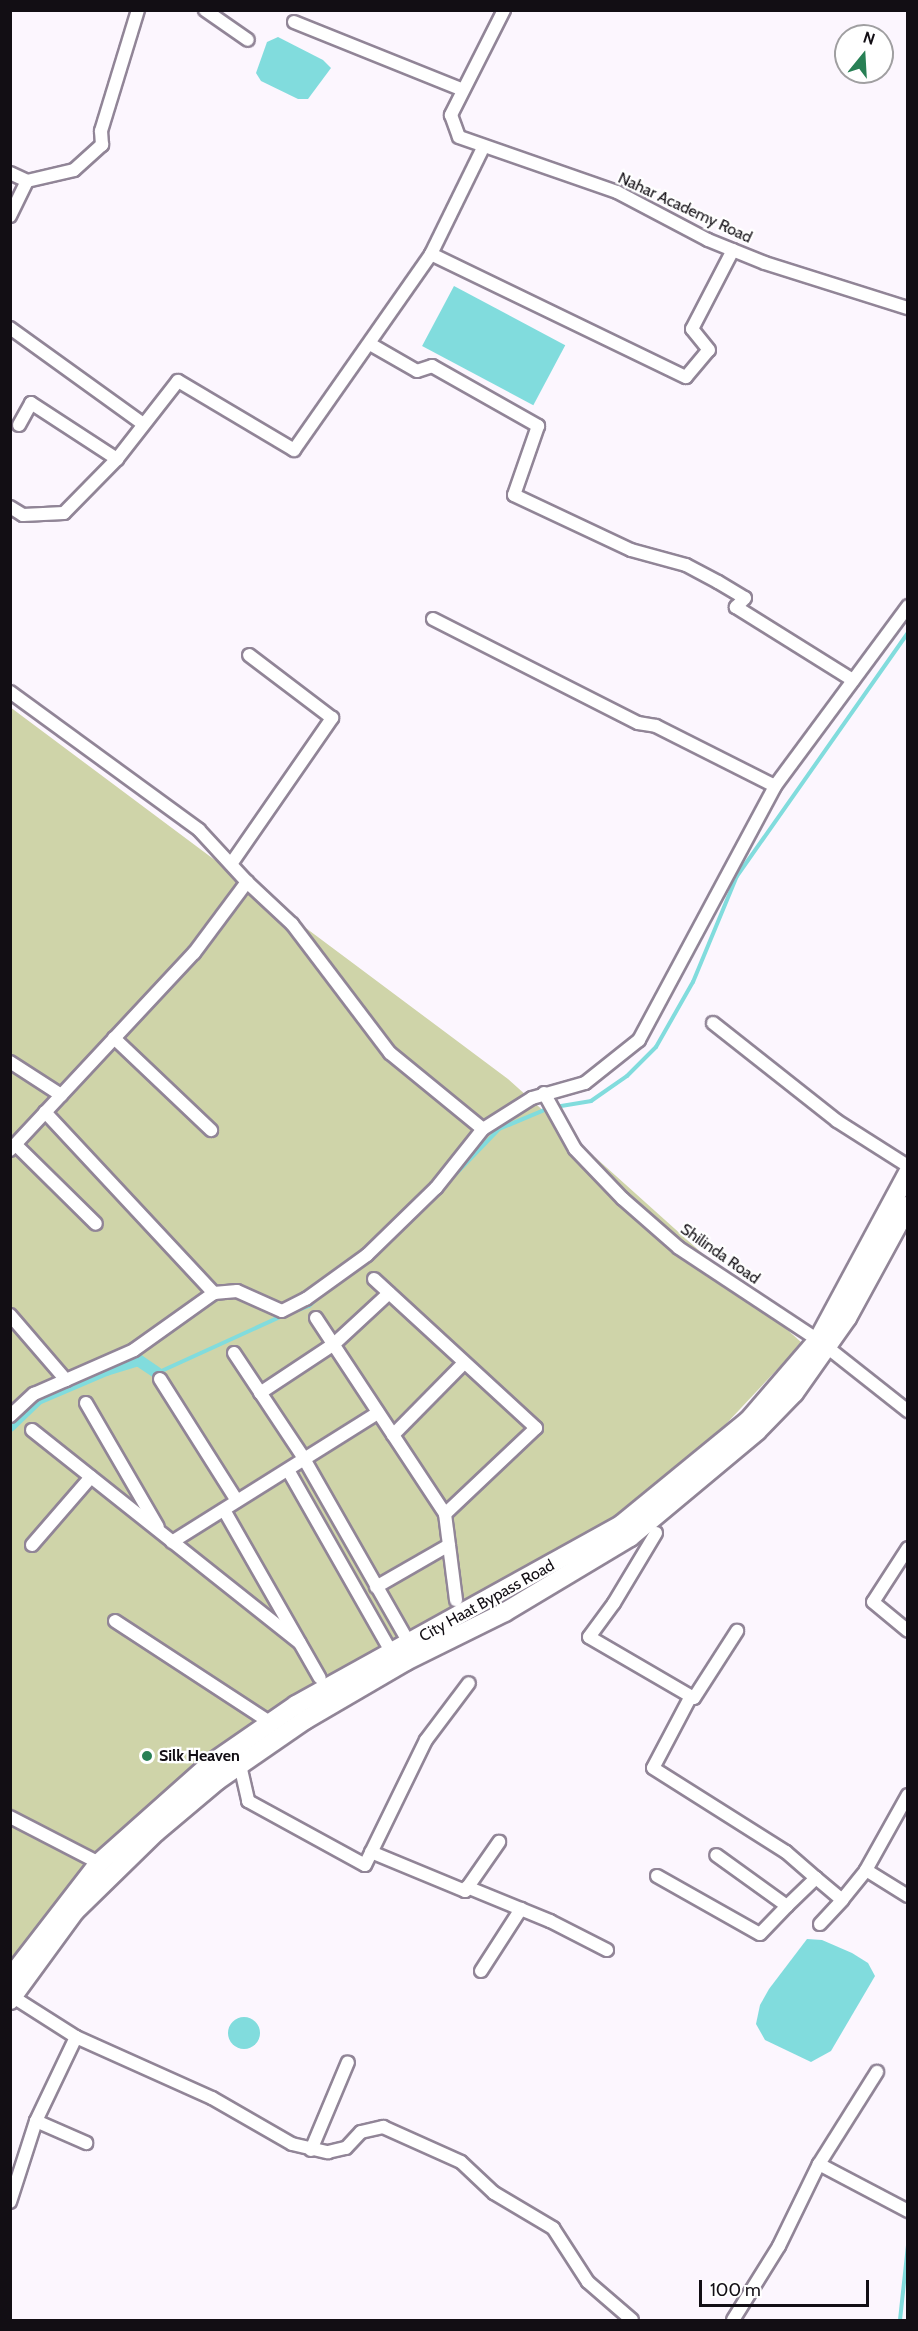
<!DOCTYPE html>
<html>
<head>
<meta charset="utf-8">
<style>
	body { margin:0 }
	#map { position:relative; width:918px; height:2331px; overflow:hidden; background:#fcf6fe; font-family:Cabin,sans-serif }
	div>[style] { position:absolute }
	.green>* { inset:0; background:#cfd4a9 }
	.water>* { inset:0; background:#81dcdd; transform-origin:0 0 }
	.round { border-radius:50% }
	.stream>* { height:4px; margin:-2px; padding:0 2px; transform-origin:2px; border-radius:2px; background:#81dcdd }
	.canal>* { height:12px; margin:-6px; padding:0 6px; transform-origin:6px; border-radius:6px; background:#81dcdd }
	.roads { filter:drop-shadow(2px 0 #918597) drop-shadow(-2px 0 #918597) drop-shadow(0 2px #918597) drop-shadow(0 -2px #918597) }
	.street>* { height:12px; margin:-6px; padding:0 6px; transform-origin:6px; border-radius:6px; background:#fff }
	.primary>* { height:18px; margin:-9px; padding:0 9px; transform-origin:9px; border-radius:9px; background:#fff }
	.dots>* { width:16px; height:16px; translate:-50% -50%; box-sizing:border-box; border:3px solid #fff; border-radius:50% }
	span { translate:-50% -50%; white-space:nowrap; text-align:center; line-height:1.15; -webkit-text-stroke:4.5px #fff; paint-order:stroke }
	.street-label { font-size:16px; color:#120e14 }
	.poi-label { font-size:16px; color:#120e14; font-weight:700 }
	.left { translate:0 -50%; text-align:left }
	.frame { position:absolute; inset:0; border:12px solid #120e14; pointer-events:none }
	.north { position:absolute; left:834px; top:24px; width:60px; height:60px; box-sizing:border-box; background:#fff; border:2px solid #a09fa1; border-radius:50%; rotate:18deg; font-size:16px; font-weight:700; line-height:24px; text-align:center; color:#120e14 }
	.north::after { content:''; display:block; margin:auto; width:21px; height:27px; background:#288055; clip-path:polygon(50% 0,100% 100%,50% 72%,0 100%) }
	.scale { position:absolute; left:699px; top:2280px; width:170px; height:27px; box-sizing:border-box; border:3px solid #120e14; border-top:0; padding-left:8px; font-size:18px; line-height:21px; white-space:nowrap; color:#120e14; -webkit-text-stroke:4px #fff; paint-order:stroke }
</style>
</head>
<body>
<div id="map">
	<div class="green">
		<div style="clip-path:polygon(10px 707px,508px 1079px,802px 1343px,663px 1491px,290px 1708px,10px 1972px)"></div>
	</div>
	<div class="water">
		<div style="clip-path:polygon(278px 37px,323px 60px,331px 68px,308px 99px,298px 99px,261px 81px,256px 73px,267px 42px)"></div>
		<div style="left:454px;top:286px;width:126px;height:68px;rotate:28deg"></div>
		<div style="clip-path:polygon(807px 1939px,822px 1940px,852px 1953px,868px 1963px,875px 1976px,831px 2051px,811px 2062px,765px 2040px,756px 2024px,760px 2005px,769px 1989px)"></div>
		<div class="round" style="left:228px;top:2017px;width:32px;height:32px"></div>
	</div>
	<div class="stream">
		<div style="left:445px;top:1185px;width:78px;rotate:-46deg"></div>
		<div style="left:499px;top:1129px;width:54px;rotate:-22.8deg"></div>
		<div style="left:549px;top:1108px;width:43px;rotate:-9.5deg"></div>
		<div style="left:591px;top:1101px;width:44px;rotate:-34.8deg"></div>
		<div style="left:627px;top:1076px;width:41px;rotate:-45deg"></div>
		<div style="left:656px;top:1047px;width:75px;rotate:-60.4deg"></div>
		<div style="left:693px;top:982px;width:115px;rotate:-67.5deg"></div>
		<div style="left:737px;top:876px;width:297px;rotate:-54.9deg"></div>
		<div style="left:364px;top:1265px;width:67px;rotate:-43.2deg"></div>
		<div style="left:295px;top:1311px;width:15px;rotate:-20deg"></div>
		<div style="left:309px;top:1306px;width:19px;rotate:-43deg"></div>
		<div style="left:157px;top:1373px;width:137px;rotate:-24.5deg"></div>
		<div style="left:900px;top:2320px;width:75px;rotate:-83.9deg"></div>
	</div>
	<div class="canal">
		<div style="left:10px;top:1426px;width:39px;rotate:-44deg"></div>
		<div style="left:38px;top:1399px;width:74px;rotate:-23.1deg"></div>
		<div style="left:106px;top:1370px;width:34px;rotate:-17deg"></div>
		<div style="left:138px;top:1360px;width:23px;rotate:34deg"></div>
	</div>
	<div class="roads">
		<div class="street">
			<div style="left:205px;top:10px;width:52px;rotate:34.9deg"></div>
			<div style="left:504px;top:10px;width:118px;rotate:116.8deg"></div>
			<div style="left:451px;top:115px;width:23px;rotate:70deg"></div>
			<div style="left:459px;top:137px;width:167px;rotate:19.2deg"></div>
			<div style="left:617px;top:192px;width:103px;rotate:27.8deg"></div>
			<div style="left:708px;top:240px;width:61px;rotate:22deg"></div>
			<div style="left:765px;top:263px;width:150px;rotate:17.5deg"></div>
			<div style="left:294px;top:22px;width:182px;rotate:21.9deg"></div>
			<div style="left:10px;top:173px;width:19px;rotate:25deg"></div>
			<div style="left:27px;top:181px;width:39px;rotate:116deg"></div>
			<div style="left:27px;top:181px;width:48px;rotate:-13.2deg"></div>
			<div style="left:74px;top:170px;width:38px;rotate:-42deg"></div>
			<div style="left:102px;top:145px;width:14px;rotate:-94deg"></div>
			<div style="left:101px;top:131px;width:127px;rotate:-73deg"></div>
			<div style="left:431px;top:254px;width:283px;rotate:25.8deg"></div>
			<div style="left:686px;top:377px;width:35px;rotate:-50deg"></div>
			<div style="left:709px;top:350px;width:27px;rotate:-129deg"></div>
			<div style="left:692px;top:329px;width:89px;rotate:-62.6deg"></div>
			<div style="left:10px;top:328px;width:164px;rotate:35.8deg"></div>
			<div style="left:370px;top:344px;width:54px;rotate:29.9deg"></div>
			<div style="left:417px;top:371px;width:16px;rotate:-18deg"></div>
			<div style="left:432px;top:366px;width:122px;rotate:29.5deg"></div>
			<div style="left:538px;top:426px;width:73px;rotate:109.2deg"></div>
			<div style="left:514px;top:495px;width:129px;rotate:25.2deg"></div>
			<div style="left:631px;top:550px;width:57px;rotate:15.3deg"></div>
			<div style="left:686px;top:565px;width:36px;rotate:28deg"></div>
			<div style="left:718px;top:582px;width:31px;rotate:31deg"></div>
			<div style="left:745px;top:598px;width:13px;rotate:135deg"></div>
			<div style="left:736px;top:607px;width:138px;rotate:32deg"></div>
			<div style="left:19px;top:425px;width:25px;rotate:-61deg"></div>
			<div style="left:31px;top:403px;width:103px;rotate:33.1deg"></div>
			<div style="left:10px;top:507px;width:15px;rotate:32deg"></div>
			<div style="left:23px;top:515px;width:41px;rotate:-2.8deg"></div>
			<div style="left:64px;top:513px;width:76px;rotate:-45.5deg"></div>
			<div style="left:117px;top:459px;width:99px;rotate:-52deg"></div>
			<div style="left:178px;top:381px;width:135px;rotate:30.7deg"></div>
			<div style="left:294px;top:450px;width:239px;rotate:-55deg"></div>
			<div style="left:431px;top:254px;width:118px;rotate:-63.9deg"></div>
			<div style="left:433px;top:619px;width:230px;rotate:26.9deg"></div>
			<div style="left:638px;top:723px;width:18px;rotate:9deg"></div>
			<div style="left:656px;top:726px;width:133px;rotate:26.8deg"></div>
			<div style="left:10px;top:692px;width:234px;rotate:36.1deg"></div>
			<div style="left:199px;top:830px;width:71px;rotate:47.3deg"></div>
			<div style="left:247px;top:882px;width:62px;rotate:43deg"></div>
			<div style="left:292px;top:924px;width:162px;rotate:52.8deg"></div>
			<div style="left:390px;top:1053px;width:120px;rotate:39.3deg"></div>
			<div style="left:231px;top:864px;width:178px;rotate:-55.3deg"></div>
			<div style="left:332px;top:718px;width:104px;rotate:-142.8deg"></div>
			<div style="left:713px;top:1023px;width:158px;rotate:38.3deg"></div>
			<div style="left:837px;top:1121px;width:84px;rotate:32.4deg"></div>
			<div style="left:114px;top:1038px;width:134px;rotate:43.5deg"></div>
			<div style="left:10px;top:1062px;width:61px;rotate:32.9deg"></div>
			<div style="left:544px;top:1093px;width:64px;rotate:61deg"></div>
			<div style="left:575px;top:1149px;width:69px;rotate:46.2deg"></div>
			<div style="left:623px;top:1199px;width:74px;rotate:41.2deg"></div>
			<div style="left:679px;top:1248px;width:167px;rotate:33.5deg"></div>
			<div style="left:818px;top:1340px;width:115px;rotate:38.3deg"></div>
			<div style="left:45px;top:1112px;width:248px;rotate:47deg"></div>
			<div style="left:16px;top:1145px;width:112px;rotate:44.6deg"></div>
			<div style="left:10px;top:1150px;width:270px;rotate:-47deg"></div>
			<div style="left:194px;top:953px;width:89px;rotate:-53.3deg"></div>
			<div style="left:374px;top:1279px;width:220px;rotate:42.6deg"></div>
			<div style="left:536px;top:1428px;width:125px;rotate:136.6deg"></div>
			<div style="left:10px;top:1315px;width:86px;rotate:49.3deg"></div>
			<div style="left:316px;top:1318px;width:235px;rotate:56.6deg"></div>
			<div style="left:445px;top:1514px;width:87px;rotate:82.7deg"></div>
			<div style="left:234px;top:1353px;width:125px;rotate:56.4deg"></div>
			<div style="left:303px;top:1457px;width:214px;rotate:60.3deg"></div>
			<div style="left:160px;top:1379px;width:144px;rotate:57.7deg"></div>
			<div style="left:260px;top:1393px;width:89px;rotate:-33.5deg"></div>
			<div style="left:334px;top:1344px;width:75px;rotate:-42.8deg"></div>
			<div style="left:86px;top:1403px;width:143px;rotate:59.9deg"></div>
			<div style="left:10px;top:1416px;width:33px;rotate:-43deg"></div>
			<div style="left:34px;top:1394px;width:109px;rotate:-23.7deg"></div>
			<div style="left:134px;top:1350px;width:98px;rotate:-35.5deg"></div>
			<div style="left:214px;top:1293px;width:23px;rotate:-5deg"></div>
			<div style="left:237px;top:1291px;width:49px;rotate:24deg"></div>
			<div style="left:282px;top:1311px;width:27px;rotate:-27deg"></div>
			<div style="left:306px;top:1299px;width:75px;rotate:-35.8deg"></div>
			<div style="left:367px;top:1255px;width:96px;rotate:-44.2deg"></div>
			<div style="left:436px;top:1188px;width:75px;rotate:-51.5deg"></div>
			<div style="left:483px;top:1129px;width:58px;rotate:-32.3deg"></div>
			<div style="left:532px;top:1098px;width:55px;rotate:-15.8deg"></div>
			<div style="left:585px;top:1083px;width:69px;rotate:-38.5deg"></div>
			<div style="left:639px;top:1040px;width:288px;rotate:-61.8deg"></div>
			<div style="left:775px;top:786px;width:224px;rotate:-53.5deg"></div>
			<div style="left:32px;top:1430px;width:342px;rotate:38.5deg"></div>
			<div style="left:393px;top:1435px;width:101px;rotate:-45.4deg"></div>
			<div style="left:288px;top:1470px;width:210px;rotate:60.4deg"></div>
			<div style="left:224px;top:1510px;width:193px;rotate:60.3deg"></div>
			<div style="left:656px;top:1533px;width:82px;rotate:121deg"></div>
			<div style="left:614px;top:1603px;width:42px;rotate:126.3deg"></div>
			<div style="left:589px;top:1637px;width:121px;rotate:30.2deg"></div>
			<div style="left:694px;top:1698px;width:80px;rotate:-57.3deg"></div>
			<div style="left:172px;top:1542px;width:243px;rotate:-32.1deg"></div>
			<div style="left:32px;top:1545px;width:90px;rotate:-49.1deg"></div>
			<div style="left:908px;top:1548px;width:64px;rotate:122.9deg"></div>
			<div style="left:873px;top:1602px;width:45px;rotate:39.6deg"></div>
			<div style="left:376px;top:1587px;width:84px;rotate:-29.9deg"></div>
			<div style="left:115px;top:1621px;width:186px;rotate:33.2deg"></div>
			<div style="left:691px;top:1696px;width:81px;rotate:117.8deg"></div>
			<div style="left:653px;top:1768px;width:157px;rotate:32.3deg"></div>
			<div style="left:786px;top:1852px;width:40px;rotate:41deg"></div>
			<div style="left:816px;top:1878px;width:40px;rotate:136deg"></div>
			<div style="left:240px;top:1765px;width:37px;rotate:77deg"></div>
			<div style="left:248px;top:1801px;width:133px;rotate:28.7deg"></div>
			<div style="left:365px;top:1865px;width:139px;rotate:-64deg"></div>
			<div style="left:426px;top:1740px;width:71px;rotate:-53deg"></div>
			<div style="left:10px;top:1817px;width:100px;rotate:27.3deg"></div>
			<div style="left:371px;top:1852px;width:102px;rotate:22.5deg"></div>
			<div style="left:465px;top:1891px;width:60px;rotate:-55.2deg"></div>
			<div style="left:866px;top:1870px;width:49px;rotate:31.8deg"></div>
			<div style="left:657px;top:1876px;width:118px;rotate:29.4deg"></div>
			<div style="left:760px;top:1934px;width:39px;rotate:-46deg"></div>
			<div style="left:787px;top:1906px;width:87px;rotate:-144.3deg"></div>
			<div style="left:816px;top:1878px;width:34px;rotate:40deg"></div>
			<div style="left:842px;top:1900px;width:38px;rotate:-51deg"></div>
			<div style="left:866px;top:1870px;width:86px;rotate:-60.8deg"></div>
			<div style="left:467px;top:1887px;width:90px;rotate:22.3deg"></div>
			<div style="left:550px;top:1921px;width:64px;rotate:27deg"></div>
			<div style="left:820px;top:1924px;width:33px;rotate:-47deg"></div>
			<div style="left:481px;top:1971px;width:74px;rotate:-57.2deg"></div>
			<div style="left:10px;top:1995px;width:78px;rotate:32.5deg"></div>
			<div style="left:76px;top:2037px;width:149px;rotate:24.2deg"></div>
			<div style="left:212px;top:2098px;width:92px;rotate:29.9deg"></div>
			<div style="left:292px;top:2144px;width:37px;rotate:13deg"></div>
			<div style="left:328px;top:2152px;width:18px;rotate:-13deg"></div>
			<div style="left:346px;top:2148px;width:22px;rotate:-47deg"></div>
			<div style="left:361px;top:2132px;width:23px;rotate:-13deg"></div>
			<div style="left:383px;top:2127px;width:85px;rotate:24.2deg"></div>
			<div style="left:461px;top:2162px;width:45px;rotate:43.2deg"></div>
			<div style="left:494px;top:2193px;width:69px;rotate:30.7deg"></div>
			<div style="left:553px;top:2228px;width:64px;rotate:57.1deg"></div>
			<div style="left:588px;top:2282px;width:58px;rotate:40.8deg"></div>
			<div style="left:36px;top:2121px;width:55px;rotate:23.7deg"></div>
			<div style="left:311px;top:2150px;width:95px;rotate:-67.2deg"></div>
			<div style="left:819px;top:2164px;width:101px;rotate:27.8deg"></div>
			<div style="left:10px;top:2202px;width:85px;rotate:-72.2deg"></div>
			<div style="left:36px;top:2121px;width:93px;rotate:-64.5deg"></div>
			<div style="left:733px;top:2320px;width:87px;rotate:-58.1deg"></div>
			<div style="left:779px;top:2246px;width:91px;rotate:-64deg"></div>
			<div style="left:819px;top:2164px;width:109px;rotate:-57.8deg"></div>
		</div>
		<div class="primary">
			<div style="left:10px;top:1978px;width:145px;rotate:-52.3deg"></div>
			<div style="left:99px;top:1863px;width:146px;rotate:-41.7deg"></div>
			<div style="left:208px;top:1766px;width:107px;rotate:-34.7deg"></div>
			<div style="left:296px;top:1705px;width:373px;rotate:-29deg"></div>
			<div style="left:622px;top:1524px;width:163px;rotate:-39.3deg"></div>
			<div style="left:748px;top:1421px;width:107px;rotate:-49.2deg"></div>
			<div style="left:818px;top:1340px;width:190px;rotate:-61.7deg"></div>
			<div style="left:10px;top:2000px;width:110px;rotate:-53.9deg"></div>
			<div style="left:75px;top:1911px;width:113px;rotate:-44.3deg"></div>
			<div style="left:156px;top:1832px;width:81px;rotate:-40deg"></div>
			<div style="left:218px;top:1780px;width:106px;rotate:-34.6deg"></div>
			<div style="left:305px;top:1720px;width:117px;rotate:-30.3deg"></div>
			<div style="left:406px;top:1661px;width:110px;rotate:-26.3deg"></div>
			<div style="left:505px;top:1612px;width:146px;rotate:-31deg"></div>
			<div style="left:630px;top:1537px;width:165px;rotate:-39.8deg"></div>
			<div style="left:757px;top:1431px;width:53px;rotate:-45.8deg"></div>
			<div style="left:794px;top:1393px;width:92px;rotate:-54.8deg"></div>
			<div style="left:847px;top:1318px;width:128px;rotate:-61.4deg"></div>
		</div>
	</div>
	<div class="dots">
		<div style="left:147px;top:1756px;background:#288055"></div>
	</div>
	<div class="street-label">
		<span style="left:685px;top:208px;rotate:25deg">Nahar Academy Road</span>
		<span style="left:720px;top:1254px;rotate:35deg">Shilinda Road</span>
		<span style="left:487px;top:1601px;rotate:-29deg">City Haat Bypass Road</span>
	</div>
	<div class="poi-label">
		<span class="left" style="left:159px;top:1756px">Silk Heaven</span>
	</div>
	<div class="frame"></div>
	<div class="north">N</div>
	<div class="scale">100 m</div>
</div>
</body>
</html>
